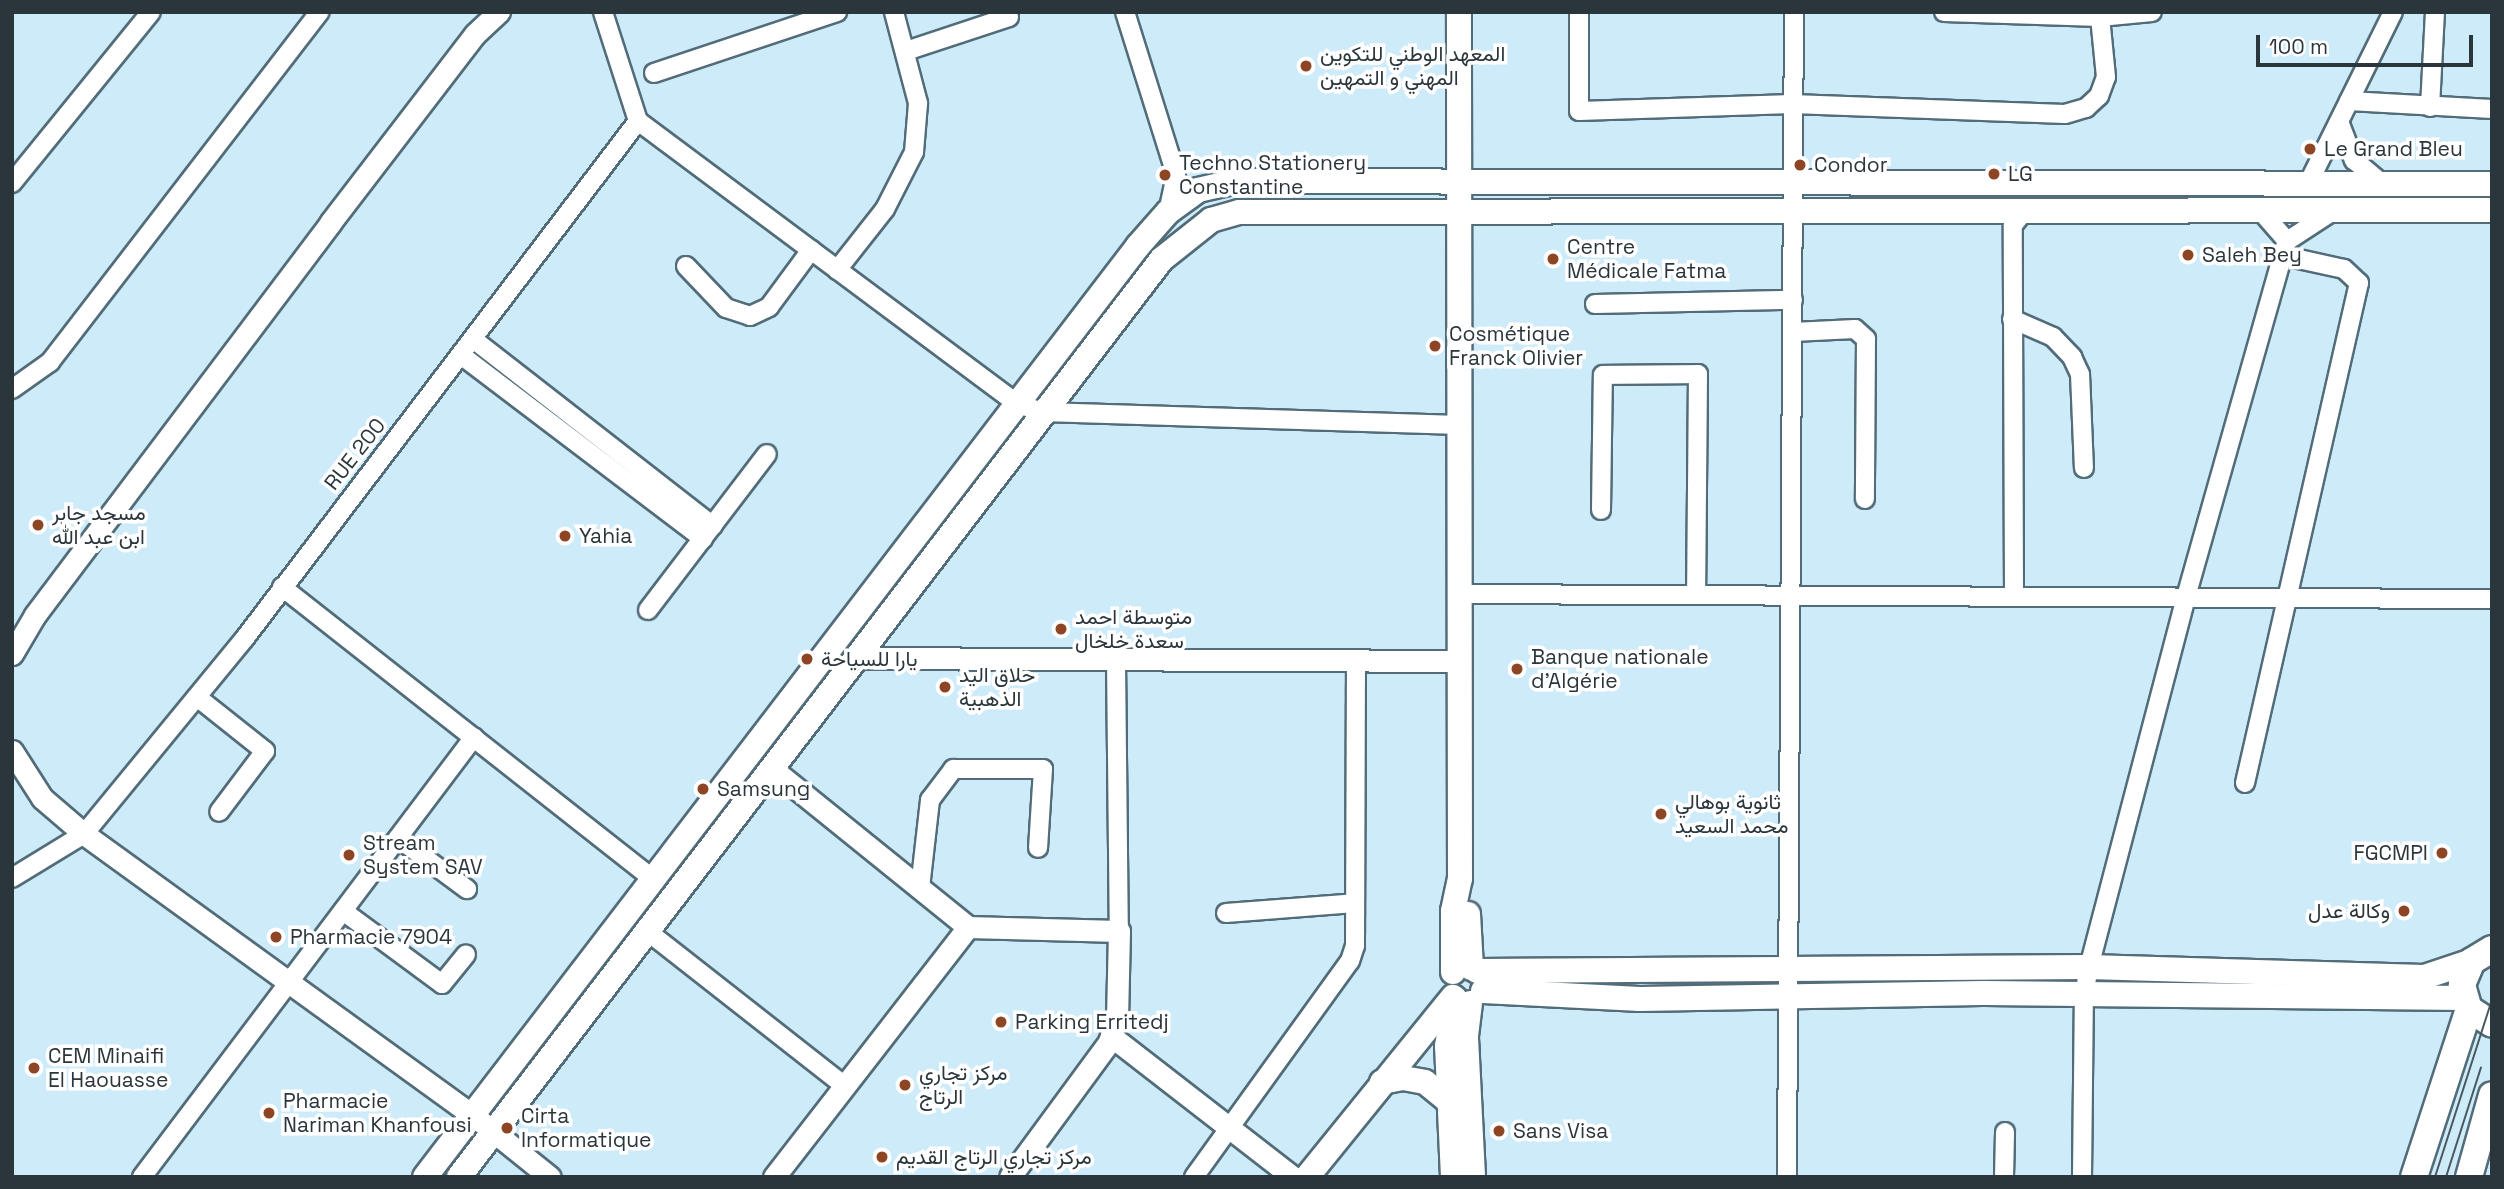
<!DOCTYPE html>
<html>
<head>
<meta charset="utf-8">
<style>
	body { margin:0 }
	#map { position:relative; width:2504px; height:1189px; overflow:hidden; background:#ceebfa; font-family:"Space Grotesk",Vazirmatn,sans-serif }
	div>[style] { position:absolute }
	.roads { filter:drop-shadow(2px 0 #526c79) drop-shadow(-2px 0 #526c79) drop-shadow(0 2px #526c79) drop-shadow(0 -2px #526c79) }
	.minor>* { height:18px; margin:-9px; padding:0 9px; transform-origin:9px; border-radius:9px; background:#fff }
	.tertiary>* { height:21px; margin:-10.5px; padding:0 10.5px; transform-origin:10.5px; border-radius:10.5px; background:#fff }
	.secondary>* { height:24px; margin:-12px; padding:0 12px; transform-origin:12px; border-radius:12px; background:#fff }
	.primary>* { height:26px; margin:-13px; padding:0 13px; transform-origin:13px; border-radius:13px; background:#fff }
	.tram>* { height:2px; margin:-1px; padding:0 1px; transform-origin:1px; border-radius:1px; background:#49585f }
	.dots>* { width:19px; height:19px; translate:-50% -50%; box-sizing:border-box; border:4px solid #fff; border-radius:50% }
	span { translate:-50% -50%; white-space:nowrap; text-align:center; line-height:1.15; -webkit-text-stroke:7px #fff; paint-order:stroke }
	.poi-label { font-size:21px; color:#2a363b }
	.left { translate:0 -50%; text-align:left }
	.right { translate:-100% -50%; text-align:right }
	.street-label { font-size:21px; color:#2a363b }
	.frame { position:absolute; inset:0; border:14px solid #2a363b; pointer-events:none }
	.scale { position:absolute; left:2256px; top:35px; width:217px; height:32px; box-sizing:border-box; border:4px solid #2a363b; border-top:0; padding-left:9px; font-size:21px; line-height:24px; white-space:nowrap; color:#2a363b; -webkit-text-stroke:5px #fff; paint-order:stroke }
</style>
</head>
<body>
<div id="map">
	<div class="roads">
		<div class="minor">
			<div style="left:1125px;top:12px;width:171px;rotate:72.6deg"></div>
			<div style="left:1176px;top:175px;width:38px;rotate:102deg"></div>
			<div style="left:1579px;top:12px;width:99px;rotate:90deg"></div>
			<div style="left:1579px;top:111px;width:213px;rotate:-1.9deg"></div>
			<div style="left:1792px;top:104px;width:273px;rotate:2.1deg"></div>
			<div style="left:2065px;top:114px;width:22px;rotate:-16deg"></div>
			<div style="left:2086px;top:108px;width:18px;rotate:-43deg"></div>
			<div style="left:2099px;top:96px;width:20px;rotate:-70deg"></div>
			<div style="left:2106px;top:77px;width:60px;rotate:-95.7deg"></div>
			<div style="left:1944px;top:12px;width:156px;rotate:1.8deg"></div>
			<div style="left:2100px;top:17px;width:52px;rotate:-5.5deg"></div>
			<div style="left:906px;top:51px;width:108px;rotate:-18.3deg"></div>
			<div style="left:1009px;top:17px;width:5px;rotate:-112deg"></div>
			<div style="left:654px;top:73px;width:193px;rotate:-18.4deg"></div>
			<div style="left:2349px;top:101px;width:143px;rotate:3.2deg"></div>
			<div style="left:2430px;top:107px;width:95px;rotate:-87deg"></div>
			<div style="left:638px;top:121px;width:473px;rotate:36.7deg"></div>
			<div style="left:1017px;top:404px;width:28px;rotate:17deg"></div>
			<div style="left:1044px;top:412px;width:415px;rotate:1.8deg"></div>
			<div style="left:2340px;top:124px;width:39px;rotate:69deg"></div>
			<div style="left:2354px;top:160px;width:38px;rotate:40deg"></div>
			<div style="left:12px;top:183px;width:220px;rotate:-50.9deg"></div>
			<div style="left:2308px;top:184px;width:192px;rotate:-63.7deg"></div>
			<div style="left:2260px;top:210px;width:41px;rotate:48.9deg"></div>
			<div style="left:686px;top:266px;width:58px;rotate:46.4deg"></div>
			<div style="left:726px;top:308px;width:25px;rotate:18deg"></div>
			<div style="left:750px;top:316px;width:21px;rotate:-25deg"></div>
			<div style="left:769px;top:307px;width:71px;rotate:-53.6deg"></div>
			<div style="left:837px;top:270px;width:78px;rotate:-51.8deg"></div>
			<div style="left:885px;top:209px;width:64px;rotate:-63deg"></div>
			<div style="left:914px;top:152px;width:49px;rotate:-85.3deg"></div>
			<div style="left:918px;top:103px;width:94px;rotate:-104.8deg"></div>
			<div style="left:1595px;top:304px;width:198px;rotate:-1.2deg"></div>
			<div style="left:2012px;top:319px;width:45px;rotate:23.7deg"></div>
			<div style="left:2053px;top:337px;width:28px;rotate:46deg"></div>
			<div style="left:2072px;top:357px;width:19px;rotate:65deg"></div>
			<div style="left:2080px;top:374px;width:94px;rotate:87.6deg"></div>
			<div style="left:1793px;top:332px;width:62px;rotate:-2.8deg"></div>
			<div style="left:1855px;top:329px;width:15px;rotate:42deg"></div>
			<div style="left:1866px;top:339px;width:160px;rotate:90.4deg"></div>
			<div style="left:473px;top:339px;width:304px;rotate:37.9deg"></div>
			<div style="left:461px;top:355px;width:304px;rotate:37.2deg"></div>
			<div style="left:12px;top:389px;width:47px;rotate:-35.4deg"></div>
			<div style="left:50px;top:362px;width:442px;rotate:-52.4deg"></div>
			<div style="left:1601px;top:510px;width:135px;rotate:-89.2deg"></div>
			<div style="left:1603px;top:375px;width:95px;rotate:-0.6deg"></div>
			<div style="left:1698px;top:374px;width:219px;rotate:90.5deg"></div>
			<div style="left:282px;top:587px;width:474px;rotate:38.2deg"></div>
			<div style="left:1458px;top:594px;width:1034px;rotate:0.28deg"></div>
			<div style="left:2014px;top:594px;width:369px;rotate:-90.2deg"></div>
			<div style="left:2013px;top:225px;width:19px;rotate:-51deg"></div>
			<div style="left:648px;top:610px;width:196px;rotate:-52.7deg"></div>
			<div style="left:1116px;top:660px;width:271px;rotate:89.4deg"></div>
			<div style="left:197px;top:697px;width:87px;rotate:38.5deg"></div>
			<div style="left:265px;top:751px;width:76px;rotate:127deg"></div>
			<div style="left:2245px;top:783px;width:513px;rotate:-77.16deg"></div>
			<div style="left:2359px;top:283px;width:21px;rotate:-137deg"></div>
			<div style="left:2344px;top:269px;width:60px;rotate:-167.6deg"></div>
			<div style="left:398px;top:838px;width:86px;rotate:36.5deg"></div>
			<div style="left:12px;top:878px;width:84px;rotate:-31.4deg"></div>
			<div style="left:84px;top:834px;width:254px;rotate:-50.6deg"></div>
			<div style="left:245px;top:638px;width:649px;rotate:-52.76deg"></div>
			<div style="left:638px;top:121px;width:114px;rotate:-107.8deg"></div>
			<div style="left:920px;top:888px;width:89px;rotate:-83.5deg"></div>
			<div style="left:930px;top:800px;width:39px;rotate:-53deg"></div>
			<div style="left:953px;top:769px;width:90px"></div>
			<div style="left:1043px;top:769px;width:79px;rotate:93.6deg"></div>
			<div style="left:343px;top:911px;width:123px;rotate:36.4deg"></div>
			<div style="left:442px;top:984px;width:38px;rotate:-51deg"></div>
			<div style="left:1226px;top:913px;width:129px;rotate:-4.4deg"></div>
			<div style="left:647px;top:931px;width:251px;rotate:38.1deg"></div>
			<div style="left:142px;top:1177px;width:551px;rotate:-52.96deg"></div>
			<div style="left:1194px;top:1177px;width:266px;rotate:-54.2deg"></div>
			<div style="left:1350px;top:961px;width:16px;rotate:-72deg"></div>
			<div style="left:1355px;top:946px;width:284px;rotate:-89.8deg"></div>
			<div style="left:1787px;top:1177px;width:1165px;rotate:-89.66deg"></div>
			<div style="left:2004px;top:1177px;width:45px;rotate:-88.7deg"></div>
			<div style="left:2082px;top:1177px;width:182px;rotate:-89.4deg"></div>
			<div style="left:2084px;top:995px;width:28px;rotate:-80deg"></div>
			<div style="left:2089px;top:967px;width:383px;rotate:-75.3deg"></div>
			<div style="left:2186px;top:597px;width:370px;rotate:-74.2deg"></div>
			<div style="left:2287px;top:241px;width:51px;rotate:-33.1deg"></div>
		</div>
		<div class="tertiary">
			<div style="left:12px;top:654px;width:45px;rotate:-59.5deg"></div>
			<div style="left:35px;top:615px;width:491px;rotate:-53deg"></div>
			<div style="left:330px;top:223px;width:238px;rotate:-52.5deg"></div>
			<div style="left:475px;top:34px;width:33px;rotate:-43deg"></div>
			<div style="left:855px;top:658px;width:604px;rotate:0.28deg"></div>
			<div style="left:12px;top:751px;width:56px;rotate:57.4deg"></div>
			<div style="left:42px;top:798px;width:55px;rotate:40.6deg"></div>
			<div style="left:84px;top:834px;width:481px;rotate:35.9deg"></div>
			<div style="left:474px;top:1116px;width:97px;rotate:38.8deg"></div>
			<div style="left:771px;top:768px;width:253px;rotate:38.9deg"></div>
			<div style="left:968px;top:927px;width:151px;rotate:1.5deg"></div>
			<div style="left:1119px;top:931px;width:86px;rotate:91.3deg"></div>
			<div style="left:1117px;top:1017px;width:26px;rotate:108deg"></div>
			<div style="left:1109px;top:1042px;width:167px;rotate:126.3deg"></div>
			<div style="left:1111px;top:1036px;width:230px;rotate:37.8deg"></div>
			<div style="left:774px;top:1177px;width:316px;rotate:-52.2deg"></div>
		</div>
		<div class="secondary">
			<div style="left:1468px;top:914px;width:54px;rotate:86.8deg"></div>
			<div style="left:1477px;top:971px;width:612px;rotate:-0.37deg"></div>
			<div style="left:2089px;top:967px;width:335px;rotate:1.7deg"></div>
			<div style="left:2424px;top:977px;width:51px;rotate:-18.4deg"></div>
			<div style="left:1453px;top:972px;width:61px;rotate:-90deg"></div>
			<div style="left:1453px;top:911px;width:33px;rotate:-78deg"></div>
			<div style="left:1460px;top:879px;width:867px;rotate:-90.07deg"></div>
			<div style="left:1483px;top:991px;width:157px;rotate:2.9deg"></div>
			<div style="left:1640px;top:999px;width:345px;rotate:-1deg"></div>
			<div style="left:1985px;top:993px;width:478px;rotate:0.6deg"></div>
			<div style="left:1470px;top:1003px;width:35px;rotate:97deg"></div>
			<div style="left:1466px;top:1038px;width:139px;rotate:87.1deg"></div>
			<div style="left:1382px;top:1082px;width:21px;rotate:-11deg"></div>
			<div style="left:1403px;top:1078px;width:22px;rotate:10deg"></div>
			<div style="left:1425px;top:1082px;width:32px;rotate:39deg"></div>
			<div style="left:425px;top:1177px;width:1173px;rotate:-52.55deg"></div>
			<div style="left:1138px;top:246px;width:45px;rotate:-48.6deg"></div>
			<div style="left:1168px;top:212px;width:37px;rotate:-36deg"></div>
			<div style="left:1198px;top:190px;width:39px;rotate:-13deg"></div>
			<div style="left:1236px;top:181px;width:1256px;rotate:0.14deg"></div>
			<div style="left:459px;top:1177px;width:1156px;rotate:-52.56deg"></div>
			<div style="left:1162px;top:259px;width:63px;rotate:-38.5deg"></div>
			<div style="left:1211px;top:220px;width:29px;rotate:-16deg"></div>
			<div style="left:1239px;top:212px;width:1253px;rotate:-0.09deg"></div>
			<div style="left:1307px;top:1177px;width:232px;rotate:-51deg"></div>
			<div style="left:1453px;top:1177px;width:131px;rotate:-92.6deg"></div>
			<div style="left:1447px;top:1046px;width:48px;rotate:-80.3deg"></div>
		</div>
		<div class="primary">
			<div style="left:2492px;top:949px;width:23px;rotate:149deg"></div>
			<div style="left:2472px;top:961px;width:26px;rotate:113deg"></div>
			<div style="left:2462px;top:985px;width:25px;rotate:74deg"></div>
			<div style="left:2469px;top:1009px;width:27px;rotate:33deg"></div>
			<div style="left:2414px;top:1177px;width:177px;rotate:-71.9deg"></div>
			<div style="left:2469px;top:1177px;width:85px;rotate:-74.3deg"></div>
		</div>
	</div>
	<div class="tram">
		<div style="left:2435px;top:1177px;width:187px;rotate:-72.2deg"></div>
		<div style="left:2446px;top:1177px;width:115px;rotate:-72.3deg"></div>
	</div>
	<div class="dots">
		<div style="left:1306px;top:66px;background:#8d4524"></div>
		<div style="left:2310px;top:149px;background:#8d4524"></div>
		<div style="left:1800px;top:165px;background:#8d4524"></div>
		<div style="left:1994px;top:174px;background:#8d4524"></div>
		<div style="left:1165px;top:175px;background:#8d4524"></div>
		<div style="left:2188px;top:255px;background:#8d4524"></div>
		<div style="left:1553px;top:259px;background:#8d4524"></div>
		<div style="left:1435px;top:346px;background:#8d4524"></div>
		<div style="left:38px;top:525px;background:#8d4524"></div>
		<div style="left:565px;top:536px;background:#8d4524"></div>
		<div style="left:1061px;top:629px;background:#8d4524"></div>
		<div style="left:807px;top:659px;background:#8d4524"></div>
		<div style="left:1517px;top:669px;background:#8d4524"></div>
		<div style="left:945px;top:687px;background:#8d4524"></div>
		<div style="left:703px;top:789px;background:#8d4524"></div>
		<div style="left:1661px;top:814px;background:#8d4524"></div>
		<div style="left:2442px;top:853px;background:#8d4524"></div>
		<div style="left:349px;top:855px;background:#8d4524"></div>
		<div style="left:2404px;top:911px;background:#8d4524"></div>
		<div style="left:276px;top:937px;background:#8d4524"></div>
		<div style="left:1001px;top:1022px;background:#8d4524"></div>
		<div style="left:34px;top:1068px;background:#8d4524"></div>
		<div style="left:905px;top:1085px;background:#8d4524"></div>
		<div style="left:269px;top:1113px;background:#8d4524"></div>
		<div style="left:507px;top:1128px;background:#8d4524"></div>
		<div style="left:1499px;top:1131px;background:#8d4524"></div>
		<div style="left:882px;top:1157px;background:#8d4524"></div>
	</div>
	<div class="poi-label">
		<span class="left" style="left:1320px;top:66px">المعهد الوطني للتكوين<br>المهني و التمهين</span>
		<span class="left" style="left:2324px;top:149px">Le Grand Bleu</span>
		<span class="left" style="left:1179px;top:175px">Techno Stationery<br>Constantine</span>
		<span class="left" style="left:1814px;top:165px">Condor</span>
		<span class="left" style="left:2008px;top:174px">LG</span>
		<span class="left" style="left:1567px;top:259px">Centre<br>Médicale Fatma</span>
		<span class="left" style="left:2202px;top:255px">Saleh Bey</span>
		<span class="left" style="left:1449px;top:346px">Cosmétique<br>Franck Olivier</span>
		<span class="left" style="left:52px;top:525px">مسجد جابر<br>ابن عبد الله</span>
		<span class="left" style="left:579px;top:536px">Yahia</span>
		<span class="left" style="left:1075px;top:629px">متوسطة احمد<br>سعدة خلخال</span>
		<span class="left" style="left:1531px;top:669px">Banque nationale<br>d'Algérie</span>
		<span class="left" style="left:821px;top:659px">يارا للسياحة</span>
		<span class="left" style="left:959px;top:687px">حلاق اليد<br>الذهبية</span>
		<span class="left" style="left:717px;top:789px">Samsung</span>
		<span class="left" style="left:1675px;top:814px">ثانوية بوهالي<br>محمد السعيد</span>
		<span class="left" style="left:363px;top:855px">Stream<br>System SAV</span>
		<span class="right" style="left:2428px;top:853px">FGCMPI</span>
		<span class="right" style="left:2390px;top:911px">وكالة عدل</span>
		<span class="left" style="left:290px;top:937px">Pharmacie 7904</span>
		<span class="left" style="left:1015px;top:1022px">Parking Erritedj</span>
		<span class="left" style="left:48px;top:1068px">CEM Minaifi<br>El Haouasse</span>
		<span class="left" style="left:919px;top:1085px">مركز تجاري<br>الرتاج</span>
		<span class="left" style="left:283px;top:1113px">Pharmacie<br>Nariman Khanfousi</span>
		<span class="left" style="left:521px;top:1128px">Cirta<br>Informatique</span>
		<span class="left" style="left:1513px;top:1131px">Sans Visa</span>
		<span class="left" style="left:896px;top:1157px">مركز تجاري الرتاج القديم</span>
	</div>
	<div class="street-label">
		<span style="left:355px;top:454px;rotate:-52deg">RUE 200</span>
	</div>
	<div class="frame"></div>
	<div class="scale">100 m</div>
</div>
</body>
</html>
